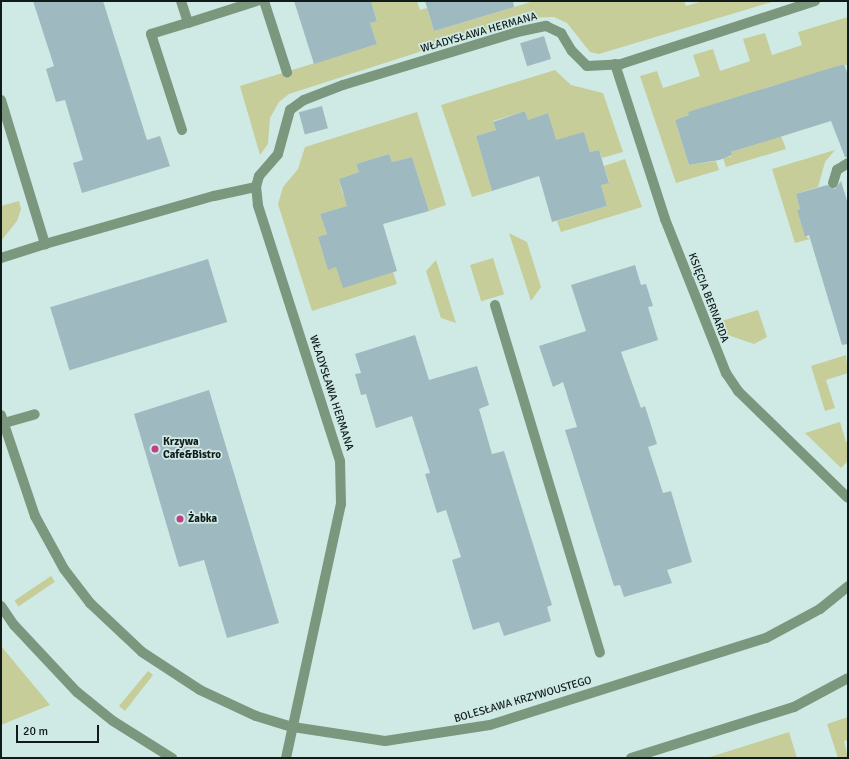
<!DOCTYPE html>
<html>
<head>
<meta charset="utf-8">
<style>
	body { margin:0 }
	#map { position:relative; width:849px; height:759px; overflow:hidden; background:#cfeae5; font-family:Signika,sans-serif }
	div>[style] { position:absolute }
	.green>* { inset:0; background:#c6cd99; transform-origin:0 0 }
	.building>* { inset:0; background:#9fb9c0; transform-origin:0 0 }
	.pedestrian>* { height:10px; margin:-5px; padding:0 5px; transform-origin:5px; border-radius:5px; background:#7b977e }
	.minor>* { height:10px; margin:-5px; padding:0 5px; transform-origin:5px; border-radius:5px; background:#7b977e }
	.dots>* { width:11px; height:11px; translate:-50% -50%; box-sizing:border-box; border:2px solid #cfeae5; border-radius:50% }
	span { translate:-50% -50%; white-space:nowrap; text-align:center; line-height:1.15; -webkit-text-stroke:3.5px #cfeae5; paint-order:stroke }
	.street-label { font-size:11px; color:#111b19 }
	.poi-label { font-size:11px; color:#111b19; font-weight:700 }
	.left { translate:0 -50%; text-align:left }
	.frame { position:absolute; inset:0; border:2px solid #111b19; pointer-events:none }
	.scale { position:absolute; left:16px; top:725px; width:83px; height:18px; box-sizing:border-box; border:2px solid #111b19; border-top:0; padding-left:5px; font-size:12px; line-height:14px; white-space:nowrap; color:#111b19; -webkit-text-stroke:3px #cfeae5; paint-order:stroke }
</style>
</head>
<body>
<div id="map">
	<div class="green">
		<div style="clip-path:polygon(371px 1px,417px 1px,420px 10px,427px 8px,434px 31px,534px 1px,684px 1px,686px 6px,703px 1px,775px 1px,599px 54px,590px 52px,567px 23px,554px 17px,524px 18px,289px 94px,279px 102px,270px 118px,268px 144px,260px 155px,240px 86px,377px 44px,370px 23px,377px 20px)"></div>
		<div style="clip-path:polygon(848px 17px,848px 66px,843px 64px,781px 87px,779px 84px,689px 112px,689px 115px,675px 120px,689px 165px,716px 161px,719px 170px,676px 183px,640px 76px,657px 71px,663px 88px,700px 76px,693px 55px,713px 49px,720px 71px,750px 61px,743px 39px,765px 33px,772px 55px,802px 45px,798px 32px)"></div>
		<div style="clip-path:polygon(555px 70px,571px 85px,603px 93px,623px 152px,602px 158px,599px 150px,590px 152px,584px 132px,557px 143px,553px 141px,548px 113px,528px 120px,525px 111px,493px 121px,496px 130px,476px 136px,492px 191px,472px 197px,441px 105px)"></div>
		<div style="clip-path:polygon(417px 112px,446px 205px,429px 211px,412px 157px,392px 162px,389px 154px,356px 164px,359px 172px,339px 179px,343px 195px,348px 194px,351px 205px,320px 214px,327px 234px,318px 237px,328px 269px,336px 267px,393px 272px,397px 284px,312px 311px,278px 204px,283px 187px,298px 169px,305px 147px)"></div>
		<div style="clip-path:polygon(781px 136px,786px 149px,726px 167px,723px 158px,732px 156px,731px 152px)"></div>
		<div style="clip-path:polygon(835px 150px,825px 162px,818px 187px,796px 194px,800px 209px,797px 210px,805px 236px,810px 239px,795px 243px,772px 169px)"></div>
		<div style="clip-path:polygon(625px 159px,642px 207px,561px 232px,557px 221px,607px 206px,601px 185px,609px 182px,604px 166px)"></div>
		<div style="clip-path:polygon(19px 201px,21px 209px,17px 221px,1px 241px,1px 206px)"></div>
		<div style="clip-path:polygon(509px 233px,527px 242px,541px 287px,531px 301px)"></div>
		<div style="left:493px;top:258px;width:38px;height:24px;rotate:73deg"></div>
		<div style="clip-path:polygon(436px 260px,456px 323px,441px 318px,426px 271px)"></div>
		<div style="clip-path:polygon(758px 310px,767px 337px,754px 344px,722px 333px,718px 322px)"></div>
		<div style="clip-path:polygon(846px 355px,848px 373px,826px 380px,835px 408px,825px 411px,811px 366px)"></div>
		<div style="clip-path:polygon(840px 422px,846px 442px,848px 442px,848px 461px,841px 468px,805px 433px)"></div>
		<div style="left:51px;top:576px;width:7px;height:44px;rotate:56deg"></div>
		<div style="clip-path:polygon(1px 646px,50px 705px,1px 725px)"></div>
		<div style="clip-path:polygon(148px 671px,153px 675px,125px 711px,119px 706px)"></div>
		<div style="clip-path:polygon(848px 717px,848px 740px,844px 741px,848px 758px,838px 758px,827px 724px)"></div>
		<div style="clip-path:polygon(789px 732px,797px 758px,707px 758px)"></div>
	</div>
	<div class="building">
		<div style="clip-path:polygon(33px 1px,103px 1px,147px 140px,160px 136px,170px 166px,82px 193px,73px 163px,83px 160px,65px 100px,56px 102px,46px 69px,54px 66px)"></div>
		<div style="clip-path:polygon(294px 1px,371px 1px,377px 21px,370px 23px,377px 44px,314px 64px)"></div>
		<div style="clip-path:polygon(425px 1px,513px 1px,514px 7px,434px 31px)"></div>
		<div style="left:544px;top:36px;width:24px;height:25px;rotate:73deg"></div>
		<div style="clip-path:polygon(844px 64px,848px 75px,848px 157px,845px 157px,831px 121px,731px 152px,732px 155px,719px 160px,689px 165px,675px 120px,689px 115px,688px 112px)"></div>
		<div style="left:322px;top:106px;width:23px;height:24px;rotate:75deg"></div>
		<div style="clip-path:polygon(525px 111px,528px 120px,548px 113px,556px 140px,584px 132px,590px 152px,599px 150px,609px 183px,601px 185px,607px 206px,552px 222px,539px 176px,492px 191px,476px 136px,496px 130px,493px 122px)"></div>
		<div style="clip-path:polygon(389px 154px,392px 162px,412px 157px,429px 211px,383px 224px,397px 271px,343px 288px,336px 267px,328px 270px,318px 237px,327px 234px,320px 214px,347px 206px,339px 179px,359px 172px,356px 164px)"></div>
		<div style="clip-path:polygon(841px 181px,848px 204px,848px 344px,842px 345px,809px 235px,805px 237px,797px 210px,800px 209px,796px 194px,827px 185px,835px 189px)"></div>
		<div style="left:208px;top:259px;width:66px;height:165px;rotate:73deg"></div>
		<div style="clip-path:polygon(635px 265px,641px 285px,646px 284px,653px 306px,648px 307px,658px 340px,621px 352px,641px 408px,645px 406px,657px 444px,648px 447px,663px 493px,671px 491px,692px 562px,667px 570px,672px 583px,624px 597px,620px 585px,614px 586px,565px 430px,577px 427px,563px 382px,553px 387px,539px 346px,586px 331px,571px 285px)"></div>
		<div style="clip-path:polygon(415px 335px,429px 380px,477px 366px,489px 405px,479px 409px,492px 454px,504px 451px,552px 605px,547px 607px,551px 621px,504px 636px,499px 622px,473px 630px,452px 560px,461px 557px,446px 510px,437px 513px,425px 474px,430px 473px,412px 416px,376px 428px,366px 394px,361px 395px,355px 374px,361px 373px,355px 354px)"></div>
		<div style="clip-path:polygon(209px 390px,279px 623px,227px 638px,204px 560px,179px 567px,134px 414px)"></div>
	</div>
	<div class="pedestrian">
		<div style="left:495px;top:305px;width:363px;rotate:73.2deg"></div>
	</div>
	<div class="minor">
		<div style="left:181px;top:1px;width:23px;rotate:72deg"></div>
		<div style="left:188px;top:23px;width:72px;rotate:-17.7deg"></div>
		<div style="left:264px;top:1px;width:75px;rotate:72.1deg"></div>
		<div style="left:615px;top:64px;width:163px;rotate:72.1deg"></div>
		<div style="left:665px;top:219px;width:166px;rotate:68.4deg"></div>
		<div style="left:726px;top:373px;width:22px;rotate:56deg"></div>
		<div style="left:738px;top:391px;width:153px;rotate:44.2deg"></div>
		<div style="left:1px;top:100px;width:151px;rotate:73deg"></div>
		<div style="left:45px;top:244px;width:46px;rotate:162.3deg"></div>
		<div style="left:182px;top:130px;width:101px;rotate:-107.9deg"></div>
		<div style="left:151px;top:34px;width:39px;rotate:-17deg"></div>
		<div style="left:833px;top:183px;width:14px;rotate:-73deg"></div>
		<div style="left:837px;top:170px;width:13px;rotate:-32deg"></div>
		<div style="left:45px;top:244px;width:176px;rotate:-15.9deg"></div>
		<div style="left:214px;top:196px;width:43px;rotate:-12.1deg"></div>
		<div style="left:1px;top:415px;width:107px;rotate:71.4deg"></div>
		<div style="left:35px;top:516px;width:60px;rotate:61.3deg"></div>
		<div style="left:64px;top:569px;width:43px;rotate:52.6deg"></div>
		<div style="left:90px;top:603px;width:71px;rotate:43.3deg"></div>
		<div style="left:142px;top:652px;width:69px;rotate:33.2deg"></div>
		<div style="left:200px;top:690px;width:62px;rotate:24.9deg"></div>
		<div style="left:256px;top:716px;width:39px;rotate:17deg"></div>
		<div style="left:293px;top:727px;width:93px;rotate:8.7deg"></div>
		<div style="left:385px;top:741px;width:106px;rotate:-8.7deg"></div>
		<div style="left:490px;top:725px;width:289px;rotate:-17.5deg"></div>
		<div style="left:766px;top:638px;width:61px;rotate:-28.2deg"></div>
		<div style="left:820px;top:609px;width:36px;rotate:-39deg"></div>
		<div style="left:1px;top:424px;width:35px;rotate:-16deg"></div>
		<div style="left:1px;top:606px;width:23px;rotate:56deg"></div>
		<div style="left:14px;top:625px;width:92px;rotate:46.8deg"></div>
		<div style="left:77px;top:692px;width:46px;rotate:38.9deg"></div>
		<div style="left:113px;top:721px;width:70px;rotate:32.1deg"></div>
		<div style="left:286px;top:758px;width:260px;rotate:-77.8deg"></div>
		<div style="left:341px;top:504px;width:43px;rotate:-91.3deg"></div>
		<div style="left:340px;top:461px;width:269px;rotate:-107.8deg"></div>
		<div style="left:258px;top:205px;width:18px;rotate:-96deg"></div>
		<div style="left:256px;top:187px;width:11px;rotate:-75deg"></div>
		<div style="left:259px;top:176px;width:29px;rotate:-49deg"></div>
		<div style="left:278px;top:154px;width:46px;rotate:-74.7deg"></div>
		<div style="left:290px;top:110px;width:17px;rotate:-36deg"></div>
		<div style="left:304px;top:100px;width:42px;rotate:-21deg"></div>
		<div style="left:343px;top:85px;width:182px;rotate:-16.9deg"></div>
		<div style="left:517px;top:32px;width:30px;rotate:-12deg"></div>
		<div style="left:546px;top:26px;width:17px;rotate:25deg"></div>
		<div style="left:561px;top:33px;width:21px;rotate:59deg"></div>
		<div style="left:572px;top:51px;width:21px;rotate:45deg"></div>
		<div style="left:587px;top:66px;width:34px;rotate:-3deg"></div>
		<div style="left:621px;top:64px;width:204px;rotate:-18deg"></div>
		<div style="left:631px;top:758px;width:171px;rotate:-17.4deg"></div>
		<div style="left:794px;top:707px;width:61px;rotate:-28.2deg"></div>
	</div>
	<div class="dots">
		<div style="left:155px;top:449px;background:#c13e85"></div>
		<div style="left:180px;top:519px;background:#c13e85"></div>
	</div>
	<div class="street-label">
		<span style="left:479px;top:33px;rotate:-16deg">WŁADYSŁAWA HERMANA</span>
		<span style="left:708px;top:298px;rotate:69deg">KSIĘCIA BERNARDA</span>
		<span style="left:331px;top:393px;rotate:72deg">WŁADYSŁAWA HERMANA</span>
		<span style="left:523px;top:700px;rotate:-16deg">BOLESŁAWA KRZYWOUSTEGO</span>
	</div>
	<div class="poi-label">
		<span class="left" style="left:163px;top:449px">Krzywa<br>Cafe&amp;Bistro</span>
		<span class="left" style="left:188px;top:519px">Żabka</span>
	</div>
	<div class="frame"></div>
	<div class="scale">20 m</div>
</div>
</body>
</html>
